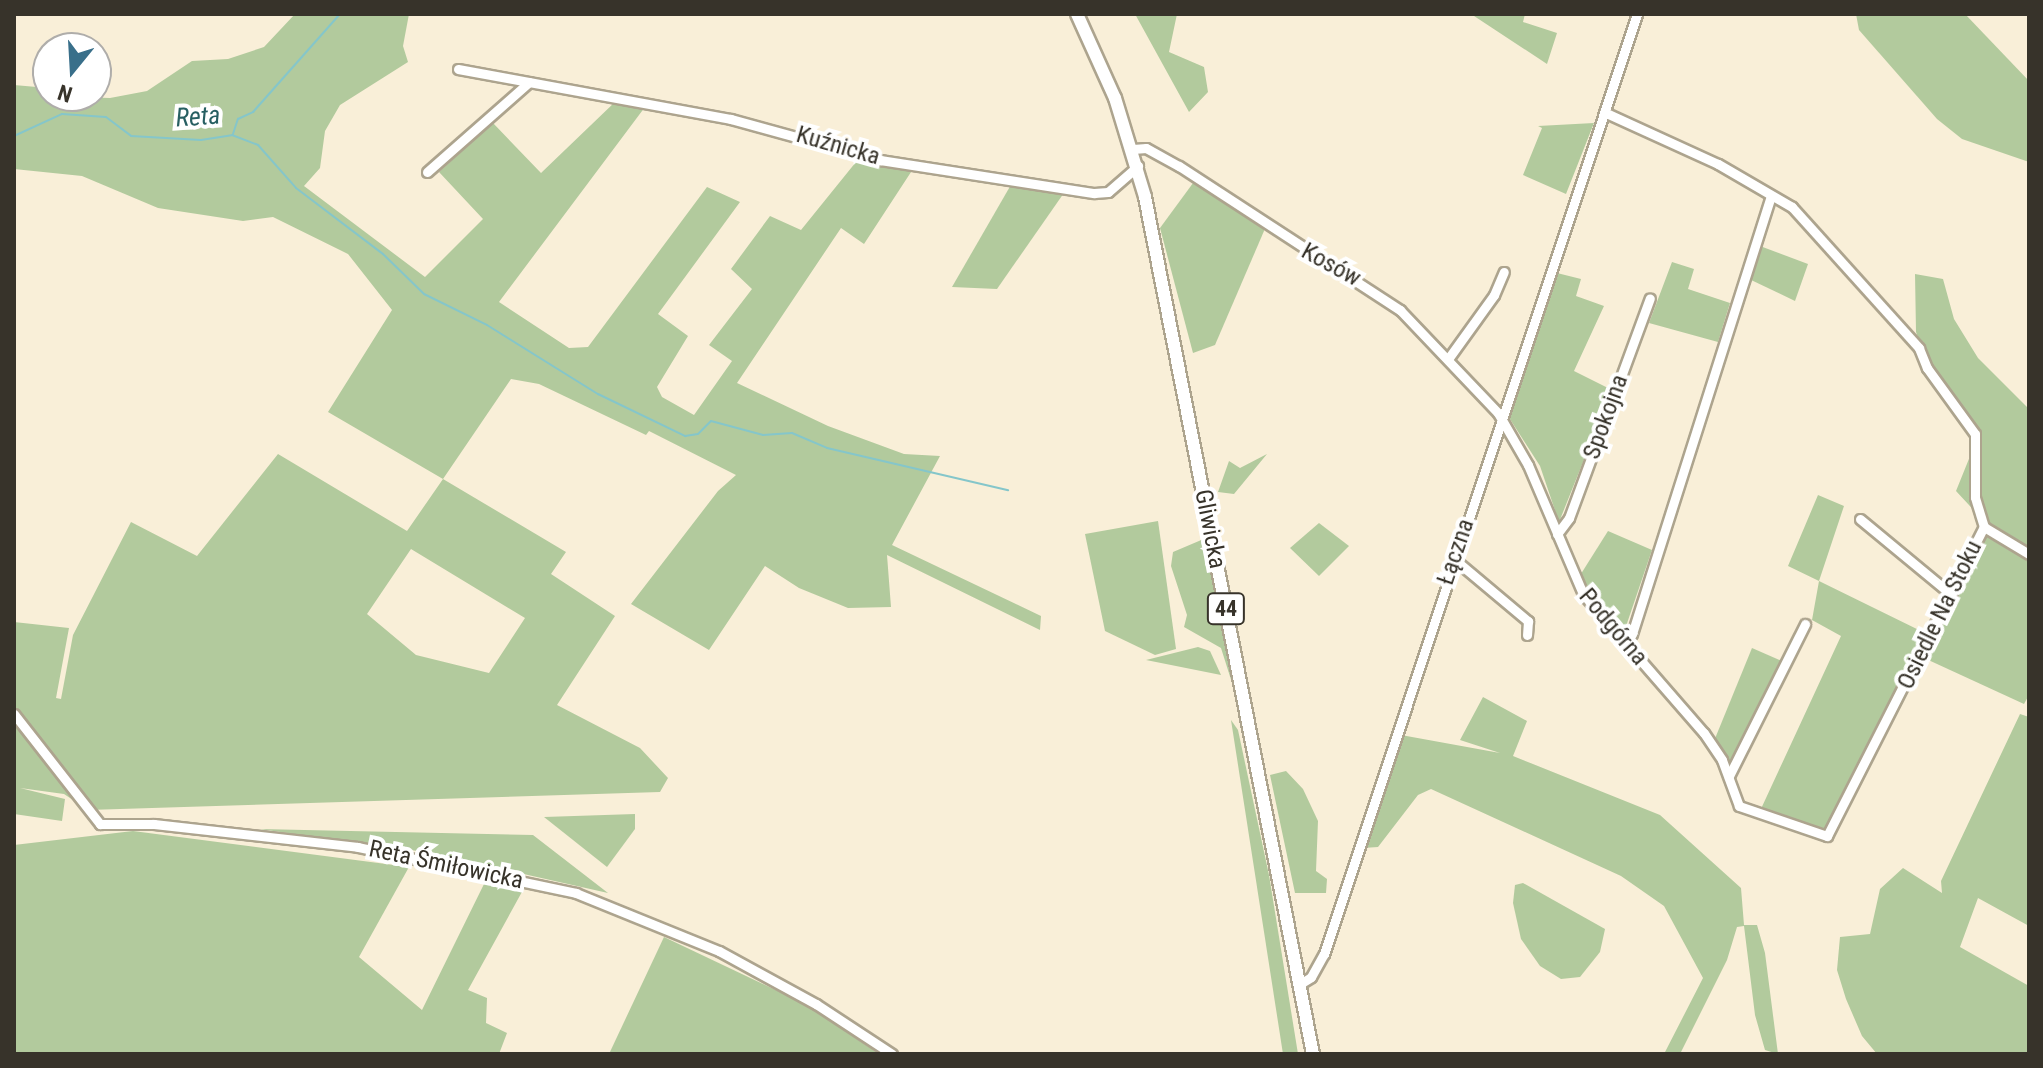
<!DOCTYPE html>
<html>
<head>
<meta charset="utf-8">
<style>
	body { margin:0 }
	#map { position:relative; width:2043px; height:1068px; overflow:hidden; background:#f9efd8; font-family:"Roboto Condensed",sans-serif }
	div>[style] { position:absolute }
	.green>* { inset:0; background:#b2ca9d }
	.stream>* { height:2px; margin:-1px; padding:0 1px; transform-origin:1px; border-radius:1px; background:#85c6ca }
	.roads { filter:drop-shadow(2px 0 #ada48e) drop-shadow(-2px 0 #ada48e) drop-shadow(0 2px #ada48e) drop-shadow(0 -2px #ada48e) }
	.minor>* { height:9px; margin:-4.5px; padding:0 4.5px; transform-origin:4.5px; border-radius:4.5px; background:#fff }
	.major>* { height:12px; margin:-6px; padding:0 6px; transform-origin:6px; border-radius:6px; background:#fff }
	span { translate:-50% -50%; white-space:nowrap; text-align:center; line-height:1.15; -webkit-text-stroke:8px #fff; paint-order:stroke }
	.shield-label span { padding:2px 6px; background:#fff; border:2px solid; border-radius:6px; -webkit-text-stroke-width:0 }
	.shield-label { font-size:22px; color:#37332a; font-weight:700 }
	.street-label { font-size:24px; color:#37332a }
	.water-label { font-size:26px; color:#275f62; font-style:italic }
	.frame { position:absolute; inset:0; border:16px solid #37332a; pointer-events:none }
	.north { position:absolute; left:32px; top:32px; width:80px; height:80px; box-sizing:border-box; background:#fff; border:2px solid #afadaa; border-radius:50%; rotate:198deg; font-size:22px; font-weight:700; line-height:32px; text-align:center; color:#37332a }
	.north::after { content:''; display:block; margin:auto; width:28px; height:36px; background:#396f8a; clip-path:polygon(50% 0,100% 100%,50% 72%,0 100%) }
</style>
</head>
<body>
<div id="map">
	<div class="green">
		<div style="clip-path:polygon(evenodd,295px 14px,409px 14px,403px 46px,408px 62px,340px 105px,325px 131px,320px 168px,304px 186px,425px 277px,483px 219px,439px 172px,493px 123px,541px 173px,616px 101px,645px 107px,499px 302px,569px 348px,588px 347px,707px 187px,740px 202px,658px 314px,688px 336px,657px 387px,662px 397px,694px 415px,732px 361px,709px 345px,752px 289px,731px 269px,770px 216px,801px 230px,860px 157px,913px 169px,864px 244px,841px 228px,737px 383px,828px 426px,904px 454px,940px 456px,892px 545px,1041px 616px,1040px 630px,887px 555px,891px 607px,848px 608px,799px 588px,765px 566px,709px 650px,631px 604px,718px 491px,736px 475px,649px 431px,646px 435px,539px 384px,511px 379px,443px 479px,566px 552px,551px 574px,615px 616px,557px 705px,640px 748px,668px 778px,660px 792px,88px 810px,64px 794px,20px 788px,65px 799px,62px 821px,14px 814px,14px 622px,69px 628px,56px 698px,61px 699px,73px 635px,131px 522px,197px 556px,278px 454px,407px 531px,443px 479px,328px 412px,392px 310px,348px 254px,273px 217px,243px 221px,158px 208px,82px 176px,14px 169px,14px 85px,48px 88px,48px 96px,110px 98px,147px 91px,192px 61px,228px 59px,264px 47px,295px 14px,411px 549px,525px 618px,489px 673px,416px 655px,367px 614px,411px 549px)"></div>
		<div style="clip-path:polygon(1135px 14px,1177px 14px,1169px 52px,1204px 67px,1208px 92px,1189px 112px)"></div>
		<div style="clip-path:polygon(1471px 14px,1525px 14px,1523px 22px,1557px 33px,1547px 64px)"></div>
		<div style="clip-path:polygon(1856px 14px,1965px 14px,2029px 81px,2029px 162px,1962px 139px,1937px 119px,1859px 30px)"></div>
		<div style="clip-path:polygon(1594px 123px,1566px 194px,1523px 175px,1542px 128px,1538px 126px)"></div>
		<div style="clip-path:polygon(1196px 179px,1263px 222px,1264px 231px,1215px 345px,1193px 353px,1160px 228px)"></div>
		<div style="clip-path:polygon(1012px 183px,1066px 190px,997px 289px,952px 287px)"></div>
		<div style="clip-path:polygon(1760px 246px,1808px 264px,1795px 301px,1749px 279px)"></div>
		<div style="clip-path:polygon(1672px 262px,1694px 269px,1688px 289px,1730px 303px,1718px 342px,1649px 323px)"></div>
		<div style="clip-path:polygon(1557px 273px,1581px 279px,1576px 296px,1604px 306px,1574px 371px,1612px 390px,1559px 522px,1540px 466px,1508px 416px)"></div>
		<div style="clip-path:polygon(1915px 274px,1943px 279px,1954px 319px,1978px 358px,2029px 409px,2029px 548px,1994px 532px,1956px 491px,1979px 434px,1935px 384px,1916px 332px)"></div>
		<div style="clip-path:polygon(1267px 454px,1234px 494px,1218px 492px,1229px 461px,1240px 468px)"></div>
		<div style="clip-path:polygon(1818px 495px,1844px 506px,1819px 581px,1925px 633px,1831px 828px,1822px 832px,1760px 811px,1841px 636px,1812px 620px,1819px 581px,1788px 566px)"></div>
		<div style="clip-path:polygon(1158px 521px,1176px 649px,1155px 655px,1105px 631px,1085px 534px)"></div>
		<div style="clip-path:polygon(1319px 523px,1349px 546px,1319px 576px,1290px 548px)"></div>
		<div style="clip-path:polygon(1608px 531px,1652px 550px,1623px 635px,1583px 591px,1579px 577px)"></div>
		<div style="clip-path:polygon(1986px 534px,2029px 559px,2029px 695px,2024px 704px,1924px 658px)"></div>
		<div style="clip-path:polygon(1206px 538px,1234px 685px,1233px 686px,1221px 648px,1184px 627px,1187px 615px,1171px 566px,1173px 552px)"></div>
		<div style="clip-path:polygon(1198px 647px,1210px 651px,1221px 675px,1146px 660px)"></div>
		<div style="clip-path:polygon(1752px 648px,1782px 661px,1731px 769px,1714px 741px)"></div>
		<div style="clip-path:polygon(1483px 697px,1527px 721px,1513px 756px,1660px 815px,1741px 888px,1744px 925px,1757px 925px,1765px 953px,1778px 1054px,1765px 1050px,1755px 1015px,1744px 926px,1737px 927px,1727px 960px,1680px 1054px,1664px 1054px,1703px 978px,1664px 906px,1621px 876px,1431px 789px,1418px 795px,1378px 847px,1363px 848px,1401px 735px,1500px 753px,1460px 740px)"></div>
		<div style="clip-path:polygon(2020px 714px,2029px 717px,2029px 926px,1978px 898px,1960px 947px,2029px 986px,2029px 1054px,1877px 1054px,1862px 1036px,1846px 999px,1837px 970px,1840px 937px,1870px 934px,1880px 889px,1903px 868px,1942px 893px,1941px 881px)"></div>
		<div style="clip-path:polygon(1231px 720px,1238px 730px,1269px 875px,1298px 1054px,1283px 1054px)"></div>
		<div style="clip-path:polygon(1286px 771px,1303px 789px,1318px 821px,1316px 871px,1327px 879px,1326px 893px,1295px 893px,1270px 775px)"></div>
		<div style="clip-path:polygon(635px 814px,635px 829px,607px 867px,544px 817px)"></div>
		<div style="clip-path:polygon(259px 829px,533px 835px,608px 893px,425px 852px)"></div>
		<div style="clip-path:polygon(133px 831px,409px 867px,359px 957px,422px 1010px,485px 882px,523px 890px,468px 990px,487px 998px,486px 1023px,507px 1033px,499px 1054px,14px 1054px,14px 845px)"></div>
		<div style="clip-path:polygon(1523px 883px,1605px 929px,1600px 952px,1580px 977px,1561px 979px,1540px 966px,1521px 939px,1513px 903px,1515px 885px)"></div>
		<div style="clip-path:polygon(664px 937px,807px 1005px,879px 1054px,609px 1054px)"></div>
	</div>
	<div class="stream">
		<div style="left:233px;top:134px;width:16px;rotate:-72deg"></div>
		<div style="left:238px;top:119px;width:17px;rotate:-25deg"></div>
		<div style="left:253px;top:112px;width:131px;rotate:-48.4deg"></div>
		<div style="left:14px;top:136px;width:53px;rotate:-24.6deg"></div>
		<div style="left:62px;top:114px;width:44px;rotate:3.9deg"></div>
		<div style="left:106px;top:117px;width:31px;rotate:37deg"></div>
		<div style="left:131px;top:136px;width:70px;rotate:3.3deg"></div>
		<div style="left:201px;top:140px;width:31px;rotate:-9deg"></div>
		<div style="left:232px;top:135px;width:28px;rotate:21deg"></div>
		<div style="left:258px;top:145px;width:57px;rotate:48.5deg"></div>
		<div style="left:296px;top:188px;width:109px;rotate:37.2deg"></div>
		<div style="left:383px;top:254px;width:57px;rotate:44.3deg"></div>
		<div style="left:424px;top:294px;width:70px;rotate:26.2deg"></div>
		<div style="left:487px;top:325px;width:131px;rotate:31.9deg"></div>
		<div style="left:598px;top:394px;width:97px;rotate:25.8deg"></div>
		<div style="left:685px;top:436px;width:13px;rotate:-9deg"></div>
		<div style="left:698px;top:434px;width:18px;rotate:-45deg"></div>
		<div style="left:711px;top:421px;width:54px;rotate:15.1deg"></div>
		<div style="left:763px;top:435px;width:29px;rotate:-4deg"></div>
		<div style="left:792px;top:433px;width:38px;rotate:23deg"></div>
		<div style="left:827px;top:448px;width:186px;rotate:13.1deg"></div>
	</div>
	<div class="roads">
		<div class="minor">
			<div style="left:458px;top:69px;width:278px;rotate:10.4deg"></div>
			<div style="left:731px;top:119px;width:155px;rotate:15.4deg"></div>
			<div style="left:880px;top:160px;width:217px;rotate:8.8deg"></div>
			<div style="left:1094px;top:193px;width:14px;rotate:-4deg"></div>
			<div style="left:1108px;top:192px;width:40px;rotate:-41deg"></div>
			<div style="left:1133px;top:149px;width:13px;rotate:-4deg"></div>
			<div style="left:1146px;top:148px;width:38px;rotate:29deg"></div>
			<div style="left:1179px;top:166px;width:264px;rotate:33.1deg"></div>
			<div style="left:1400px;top:310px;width:142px;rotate:46.4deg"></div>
			<div style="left:1498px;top:413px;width:60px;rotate:60deg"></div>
			<div style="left:1528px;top:465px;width:140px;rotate:66.9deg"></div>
			<div style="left:1583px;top:594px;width:184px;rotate:49deg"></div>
			<div style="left:1704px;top:733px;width:32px;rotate:56deg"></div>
			<div style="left:1722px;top:760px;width:49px;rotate:69.7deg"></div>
			<div style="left:1739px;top:806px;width:93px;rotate:18.8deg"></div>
			<div style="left:1827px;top:836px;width:347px;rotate:-63.1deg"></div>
			<div style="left:1984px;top:527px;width:31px;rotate:-107deg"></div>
			<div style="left:1975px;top:497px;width:63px;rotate:-90deg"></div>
			<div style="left:1975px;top:434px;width:82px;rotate:-126deg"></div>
			<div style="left:1927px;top:368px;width:22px;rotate:-112deg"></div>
			<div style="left:1919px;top:348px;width:190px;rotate:-132deg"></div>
			<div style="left:1792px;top:207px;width:86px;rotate:-149.8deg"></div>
			<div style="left:1718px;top:164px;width:125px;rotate:-155.5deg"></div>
			<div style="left:427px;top:172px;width:136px;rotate:-41.4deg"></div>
			<div style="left:1448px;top:359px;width:79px;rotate:-54.3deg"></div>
			<div style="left:1494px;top:295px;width:25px;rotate:-67deg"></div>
			<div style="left:1860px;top:519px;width:119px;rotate:39.6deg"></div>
			<div style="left:1984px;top:527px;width:52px;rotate:31deg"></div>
			<div style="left:1557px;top:534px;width:20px;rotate:-53deg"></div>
			<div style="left:1569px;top:518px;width:234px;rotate:-69.8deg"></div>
			<div style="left:1454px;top:559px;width:97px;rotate:40deg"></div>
			<div style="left:1528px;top:621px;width:14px;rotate:94deg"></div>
			<div style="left:1622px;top:643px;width:13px;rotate:-42deg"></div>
			<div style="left:1632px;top:634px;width:459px;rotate:-72.4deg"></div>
			<div style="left:14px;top:714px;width:140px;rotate:52deg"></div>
			<div style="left:100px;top:824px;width:54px"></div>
			<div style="left:154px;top:824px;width:205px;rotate:6.4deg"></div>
			<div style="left:358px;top:847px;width:223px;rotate:11.9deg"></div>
			<div style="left:576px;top:893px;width:154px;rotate:22.1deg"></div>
			<div style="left:719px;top:951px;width:111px;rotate:28.7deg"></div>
			<div style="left:816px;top:1004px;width:91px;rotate:33.3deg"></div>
			<div style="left:1729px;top:776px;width:170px;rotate:-63.4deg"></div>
			<div style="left:1300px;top:984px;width:13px;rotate:-32deg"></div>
			<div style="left:1311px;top:977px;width:26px;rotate:-61deg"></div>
			<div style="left:1324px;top:954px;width:991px;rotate:-71.58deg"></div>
		</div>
		<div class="major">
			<div style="left:1077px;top:14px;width:92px;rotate:65.7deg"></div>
			<div style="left:1115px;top:98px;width:103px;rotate:73.1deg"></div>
			<div style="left:1145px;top:197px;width:873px;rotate:78.91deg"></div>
		</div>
	</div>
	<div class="shield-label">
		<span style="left:1226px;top:609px">44</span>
	</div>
	<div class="street-label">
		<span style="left:838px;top:146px;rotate:16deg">Kuźnicka</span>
		<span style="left:1331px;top:265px;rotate:29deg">Kosów</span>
		<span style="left:1606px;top:417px;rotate:-70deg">Spokojna</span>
		<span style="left:1210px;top:529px;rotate:79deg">Gliwicka</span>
		<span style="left:1456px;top:552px;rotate:-71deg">Łączna</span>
		<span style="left:1940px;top:615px;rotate:-64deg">Osiedle Na Stoku</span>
		<span style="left:1613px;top:627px;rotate:50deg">Podgórna</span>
		<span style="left:446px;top:865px;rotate:12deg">Reta Śmiłowicka</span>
	</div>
	<div class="water-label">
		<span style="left:198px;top:117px;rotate:-4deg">Reta</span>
	</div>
	<div class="frame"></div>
	<div class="north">N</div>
</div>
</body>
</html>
